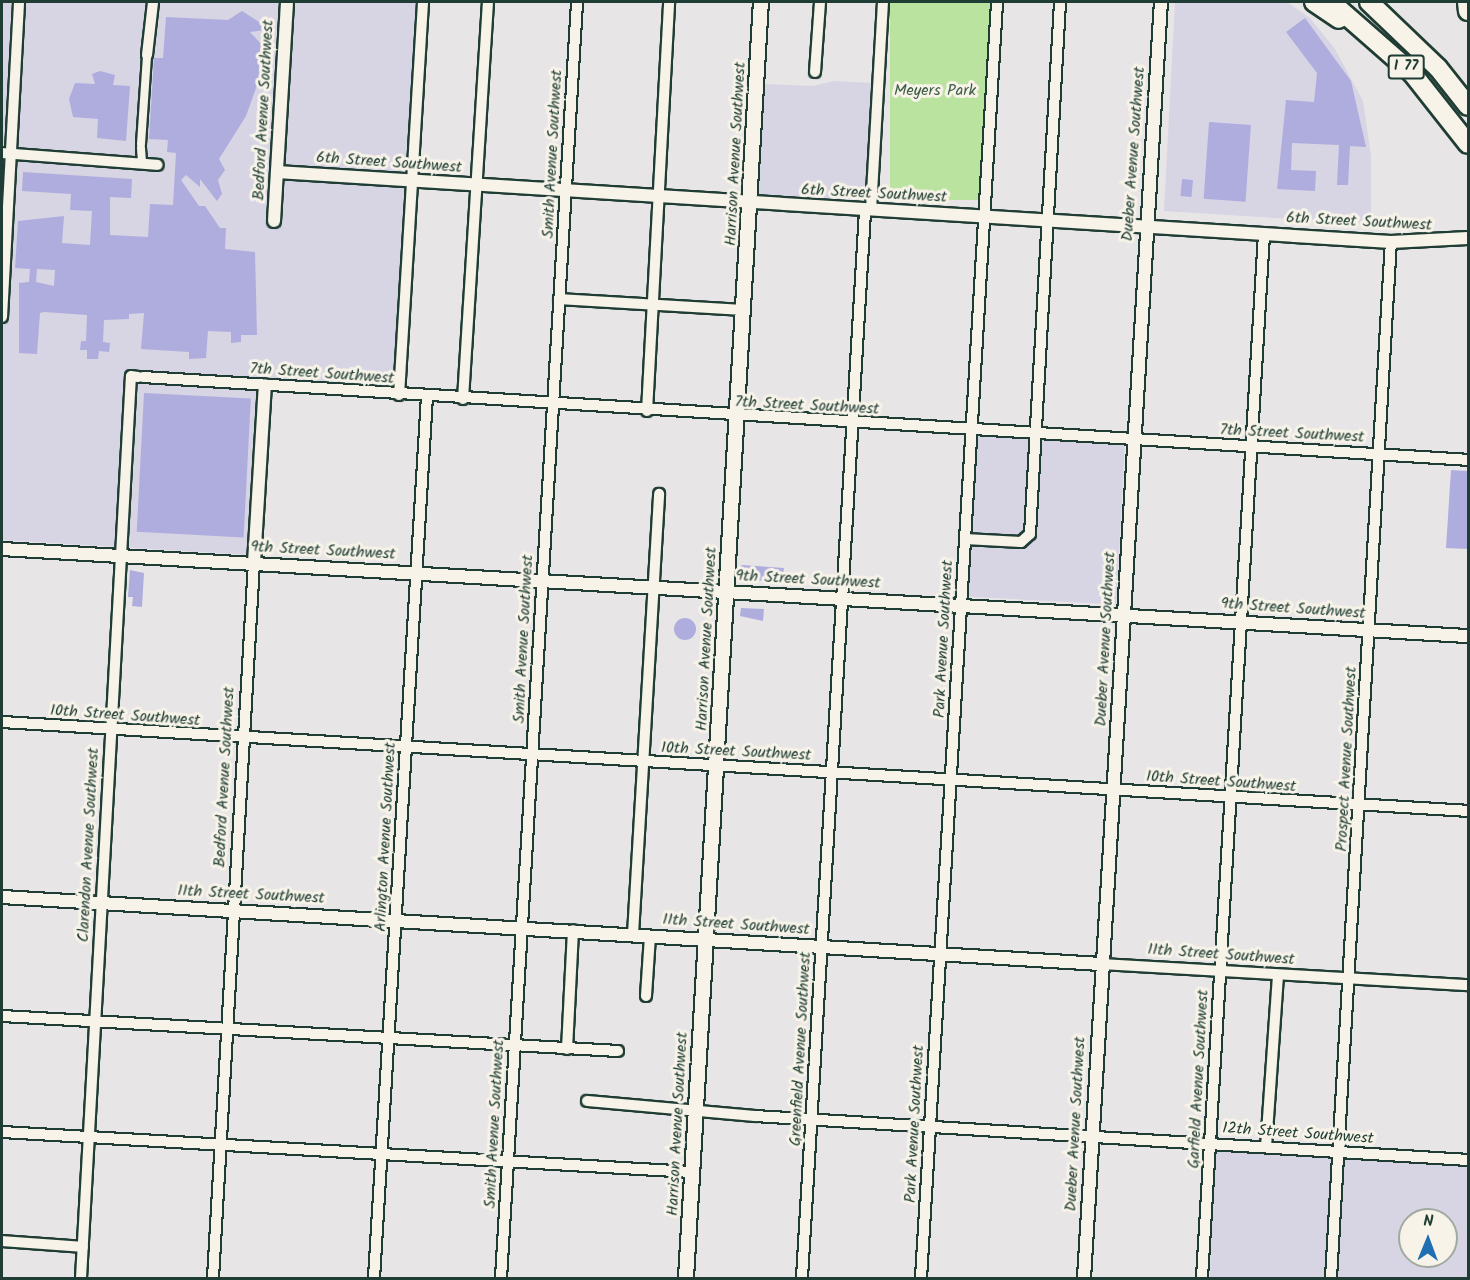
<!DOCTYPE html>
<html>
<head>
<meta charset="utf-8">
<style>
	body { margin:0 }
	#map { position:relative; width:1470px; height:1280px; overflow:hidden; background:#e8e5e6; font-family:Kalam,sans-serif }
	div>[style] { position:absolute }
	.built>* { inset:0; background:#d7d4e4; transform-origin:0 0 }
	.green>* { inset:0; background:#bae39f; transform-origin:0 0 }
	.building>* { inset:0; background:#aeadde; transform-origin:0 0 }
	.round { border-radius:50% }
	.roads { filter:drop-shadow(2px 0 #1f3d34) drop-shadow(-2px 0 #1f3d34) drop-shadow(0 2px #1f3d34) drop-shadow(0 -2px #1f3d34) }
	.pedestrian>* { height:8px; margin:-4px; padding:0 4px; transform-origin:4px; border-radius:4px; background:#f7f3e8 }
	.minor>* { height:10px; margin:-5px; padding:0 5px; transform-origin:5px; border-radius:5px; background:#f7f3e8 }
	.tertiary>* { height:12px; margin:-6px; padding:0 6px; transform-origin:6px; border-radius:6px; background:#f7f3e8 }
	.secondary>* { height:14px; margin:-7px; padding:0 7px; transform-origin:7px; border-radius:7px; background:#f7f3e8 }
	.motorway>* { height:18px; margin:-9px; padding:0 9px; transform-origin:9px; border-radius:9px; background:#f7f3e8 }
	span { translate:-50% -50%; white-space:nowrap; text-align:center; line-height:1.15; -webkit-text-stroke:6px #f7f3e8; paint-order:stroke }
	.shield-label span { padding:2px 4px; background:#f7f3e8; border:2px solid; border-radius:4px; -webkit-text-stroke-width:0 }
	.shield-label { font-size:15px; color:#1f3d34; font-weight:700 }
	.park-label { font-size:16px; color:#3e5e49 }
	.street-label { font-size:16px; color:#1f3d34 }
	.frame { position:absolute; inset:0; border:3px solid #1f3d34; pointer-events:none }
	.north { position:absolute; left:1398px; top:1208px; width:60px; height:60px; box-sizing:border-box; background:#f7f3e8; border:2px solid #a1aaa0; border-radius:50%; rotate:1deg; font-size:16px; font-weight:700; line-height:24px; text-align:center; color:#1f3d34 }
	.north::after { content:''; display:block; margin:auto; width:21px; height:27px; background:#1f6fb2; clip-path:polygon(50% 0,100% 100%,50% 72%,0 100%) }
</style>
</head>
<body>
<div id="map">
	<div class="built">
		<div style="clip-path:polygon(2px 2px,416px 2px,393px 388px,259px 379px,249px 555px,2px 540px)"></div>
		<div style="clip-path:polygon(1175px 2px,1287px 2px,1310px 18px,1335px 49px,1363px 101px,1371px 156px,1371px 224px,1164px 211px)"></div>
		<div style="clip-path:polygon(834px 81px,872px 83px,865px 201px,756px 194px,762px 84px,813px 86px)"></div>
		<div style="left:977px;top:436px;width:148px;height:161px;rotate:3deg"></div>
		<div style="clip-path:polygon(evenodd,1213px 1148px,1468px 1163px,1468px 1278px,1210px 1278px,1213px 1148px,1410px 1220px,1446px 1220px,1446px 1256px,1410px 1256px,1410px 1220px)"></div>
	</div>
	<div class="green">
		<div style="left:890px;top:2px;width:101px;height:198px"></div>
	</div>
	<div class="building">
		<div style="clip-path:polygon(evenodd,242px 11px,262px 24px,264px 30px,250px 32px,261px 44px,262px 71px,246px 116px,219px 159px,225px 170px,218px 180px,222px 194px,217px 201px,200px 179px,200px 187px,186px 175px,181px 180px,199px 206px,205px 206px,220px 228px,226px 228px,225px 249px,255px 252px,257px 335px,241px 335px,241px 342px,231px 343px,231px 332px,208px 331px,206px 358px,189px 359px,189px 352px,141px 349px,144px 313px,129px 314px,129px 319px,104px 320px,103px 342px,110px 343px,109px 352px,99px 351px,98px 359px,87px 359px,87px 350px,80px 350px,81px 341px,86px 341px,87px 315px,44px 312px,40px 313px,37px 354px,19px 353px,19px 283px,29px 282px,30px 269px,15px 268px,18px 221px,64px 216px,62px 243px,90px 245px,92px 211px,70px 210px,71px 194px,22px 191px,23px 172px,132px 179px,131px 198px,110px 197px,110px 235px,148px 237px,150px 204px,173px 205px,176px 153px,167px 152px,168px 140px,149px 139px,154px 58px,163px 58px,166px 17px,228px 20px,242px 11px,37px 269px,55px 270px,54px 286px,36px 282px,37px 269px)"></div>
		<div style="clip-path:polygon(1305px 18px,1351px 81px,1366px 147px,1350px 146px,1348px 185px,1337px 185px,1339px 145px,1292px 143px,1291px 170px,1316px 171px,1315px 191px,1277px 189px,1286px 100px,1314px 102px,1317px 73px,1286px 32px)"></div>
		<div style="clip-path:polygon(100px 71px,115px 75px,113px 85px,130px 86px,126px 141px,97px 138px,98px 119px,73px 117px,69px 99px,75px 83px,95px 84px,92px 74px)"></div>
		<div style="left:1209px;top:122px;width:42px;height:77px;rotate:4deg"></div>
		<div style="left:1182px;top:179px;width:11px;height:17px;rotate:5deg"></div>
		<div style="left:144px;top:393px;width:107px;height:139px;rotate:3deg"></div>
		<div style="clip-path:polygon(1451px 470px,1468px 471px,1468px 549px,1446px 548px)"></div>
		<div style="left:741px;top:565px;width:43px;height:14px;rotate:4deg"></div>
		<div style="clip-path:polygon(130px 570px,144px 573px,142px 607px,132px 606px,133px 597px,128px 597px)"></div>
		<div style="clip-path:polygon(741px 608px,764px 609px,763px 621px,740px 616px)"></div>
		<div class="round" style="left:674px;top:618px;width:22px;height:22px"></div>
	</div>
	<div class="roads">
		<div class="pedestrian">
			<div style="left:141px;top:144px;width:89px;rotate:-86.1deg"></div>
			<div style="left:141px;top:148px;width:14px;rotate:86deg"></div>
		</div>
		<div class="minor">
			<div style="left:147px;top:55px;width:53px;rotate:-83.5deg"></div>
			<div style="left:815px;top:72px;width:70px;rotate:-85.9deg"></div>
			<div style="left:2px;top:153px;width:156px;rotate:4.4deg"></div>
			<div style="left:871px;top:210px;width:208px;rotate:-86.7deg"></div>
			<div style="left:559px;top:299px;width:184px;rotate:3.4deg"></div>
			<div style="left:2px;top:317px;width:315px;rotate:-86.9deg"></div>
			<div style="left:143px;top:377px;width:1328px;rotate:3.58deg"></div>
			<div style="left:399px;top:395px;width:394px;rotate:-86.5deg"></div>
			<div style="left:463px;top:399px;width:398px;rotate:-86.4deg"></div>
			<div style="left:647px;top:411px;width:410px;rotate:-86.9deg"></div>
			<div style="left:965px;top:539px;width:56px;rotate:3.1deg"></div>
			<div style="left:1021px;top:542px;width:12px;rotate:-42deg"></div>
			<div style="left:1030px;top:534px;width:533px;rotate:-86.77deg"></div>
			<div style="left:2px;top:722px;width:1469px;rotate:3.47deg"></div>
			<div style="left:633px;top:934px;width:441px;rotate:-86.6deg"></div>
			<div style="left:1102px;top:964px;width:367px;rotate:3.3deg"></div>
			<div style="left:646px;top:996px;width:60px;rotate:-86.2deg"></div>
			<div style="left:2px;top:1016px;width:617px;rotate:3.25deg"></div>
			<div style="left:567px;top:1049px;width:119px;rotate:-87.1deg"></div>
			<div style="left:587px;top:1101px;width:169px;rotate:5.1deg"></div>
			<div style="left:755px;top:1116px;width:714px;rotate:3.53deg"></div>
			<div style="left:2px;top:1132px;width:691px;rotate:3.32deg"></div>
			<div style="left:1266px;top:1147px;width:172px;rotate:-86deg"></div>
			<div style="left:2px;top:1241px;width:81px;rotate:4.2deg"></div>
			<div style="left:81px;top:1278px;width:903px;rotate:-86.83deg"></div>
			<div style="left:131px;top:376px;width:7px;rotate:8deg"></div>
			<div style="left:213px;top:1278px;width:716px;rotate:-86.72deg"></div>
			<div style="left:374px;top:1278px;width:884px;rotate:-86.56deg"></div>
			<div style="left:501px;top:1278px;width:1278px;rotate:-86.59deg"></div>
			<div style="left:802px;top:1278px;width:1070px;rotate:-86.62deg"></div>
			<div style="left:921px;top:1278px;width:1278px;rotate:-86.59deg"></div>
			<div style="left:1202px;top:1278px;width:1046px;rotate:-86.6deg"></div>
			<div style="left:1331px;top:1278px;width:1038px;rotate:-86.69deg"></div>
		</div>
		<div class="tertiary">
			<div style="left:277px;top:172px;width:1116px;rotate:3.6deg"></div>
			<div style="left:1391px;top:242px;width:77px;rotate:-3deg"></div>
			<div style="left:274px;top:221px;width:219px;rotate:-86.6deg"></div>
			<div style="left:2px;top:549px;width:1469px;rotate:3.4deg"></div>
			<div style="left:254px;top:563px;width:178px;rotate:-86.5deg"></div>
			<div style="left:2px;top:897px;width:1102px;rotate:3.49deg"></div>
			<div style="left:1084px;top:1278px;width:1278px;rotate:-86.55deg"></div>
		</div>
		<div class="secondary">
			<div style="left:686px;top:1278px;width:1278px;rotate:-86.64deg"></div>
		</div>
		<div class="motorway">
			<div style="left:1314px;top:2px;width:30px;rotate:34deg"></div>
			<div style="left:1331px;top:2px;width:108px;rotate:41.2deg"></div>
			<div style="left:1412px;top:73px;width:90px;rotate:51.7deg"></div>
			<div style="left:1369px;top:2px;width:95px;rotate:43.7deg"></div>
			<div style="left:1438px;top:68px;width:48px;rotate:51.7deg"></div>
			<div style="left:1467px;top:2px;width:9px;rotate:84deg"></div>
		</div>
	</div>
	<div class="shield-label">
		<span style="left:1406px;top:67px">I 77</span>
	</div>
	<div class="park-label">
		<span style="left:935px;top:91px">Meyers Park</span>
	</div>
	<div class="street-label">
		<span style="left:264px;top:110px;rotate:-87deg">Bedford Avenue Southwest</span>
		<span style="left:553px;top:154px;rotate:-87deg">Smith Avenue Southwest</span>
		<span style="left:736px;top:154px;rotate:-87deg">Harrison Avenue Southwest</span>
		<span style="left:1134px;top:154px;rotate:-86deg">Dueber Avenue Southwest</span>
		<span style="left:389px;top:163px;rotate:4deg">6th Street Southwest</span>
		<span style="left:874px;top:194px;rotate:3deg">6th Street Southwest</span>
		<span style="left:1359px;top:222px;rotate:3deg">6th Street Southwest</span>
		<span style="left:322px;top:374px;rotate:4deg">7th Street Southwest</span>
		<span style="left:807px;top:406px;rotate:3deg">7th Street Southwest</span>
		<span style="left:1292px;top:434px;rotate:3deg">7th Street Southwest</span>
		<span style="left:323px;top:551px;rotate:3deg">9th Street Southwest</span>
		<span style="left:808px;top:580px;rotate:3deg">9th Street Southwest</span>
		<span style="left:1293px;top:609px;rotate:4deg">9th Street Southwest</span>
		<span style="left:524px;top:639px;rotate:-87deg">Smith Avenue Southwest</span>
		<span style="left:707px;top:639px;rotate:-87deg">Harrison Avenue Southwest</span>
		<span style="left:944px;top:639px;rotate:-87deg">Park Avenue Southwest</span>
		<span style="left:1106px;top:639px;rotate:-87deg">Dueber Avenue Southwest</span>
		<span style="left:125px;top:716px;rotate:4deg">10th Street Southwest</span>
		<span style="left:736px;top:752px;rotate:3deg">10th Street Southwest</span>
		<span style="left:1347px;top:759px;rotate:-87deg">Prospect Avenue Southwest</span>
		<span style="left:225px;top:777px;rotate:-87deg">Bedford Avenue Southwest</span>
		<span style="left:1221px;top:782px;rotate:4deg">10th Street Southwest</span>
		<span style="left:386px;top:837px;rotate:-87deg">Arlington Avenue Southwest</span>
		<span style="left:89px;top:845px;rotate:-87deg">Clarendon Avenue Southwest</span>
		<span style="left:251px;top:895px;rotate:3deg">11th Street Southwest</span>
		<span style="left:736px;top:925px;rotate:4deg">11th Street Southwest</span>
		<span style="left:1221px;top:955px;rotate:4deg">11th Street Southwest</span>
		<span style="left:801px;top:1049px;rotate:-87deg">Greenfield Avenue Southwest</span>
		<span style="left:1199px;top:1079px;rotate:-87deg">Garfield Avenue Southwest</span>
		<span style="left:495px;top:1124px;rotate:-87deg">Smith Avenue Southwest</span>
		<span style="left:678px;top:1124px;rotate:-87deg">Harrison Avenue Southwest</span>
		<span style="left:915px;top:1124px;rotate:-87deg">Park Avenue Southwest</span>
		<span style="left:1076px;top:1124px;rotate:-87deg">Dueber Avenue Southwest</span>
		<span style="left:1298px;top:1134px;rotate:4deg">12th Street Southwest</span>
	</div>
	<div class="frame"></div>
	<div class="north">N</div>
</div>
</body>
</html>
